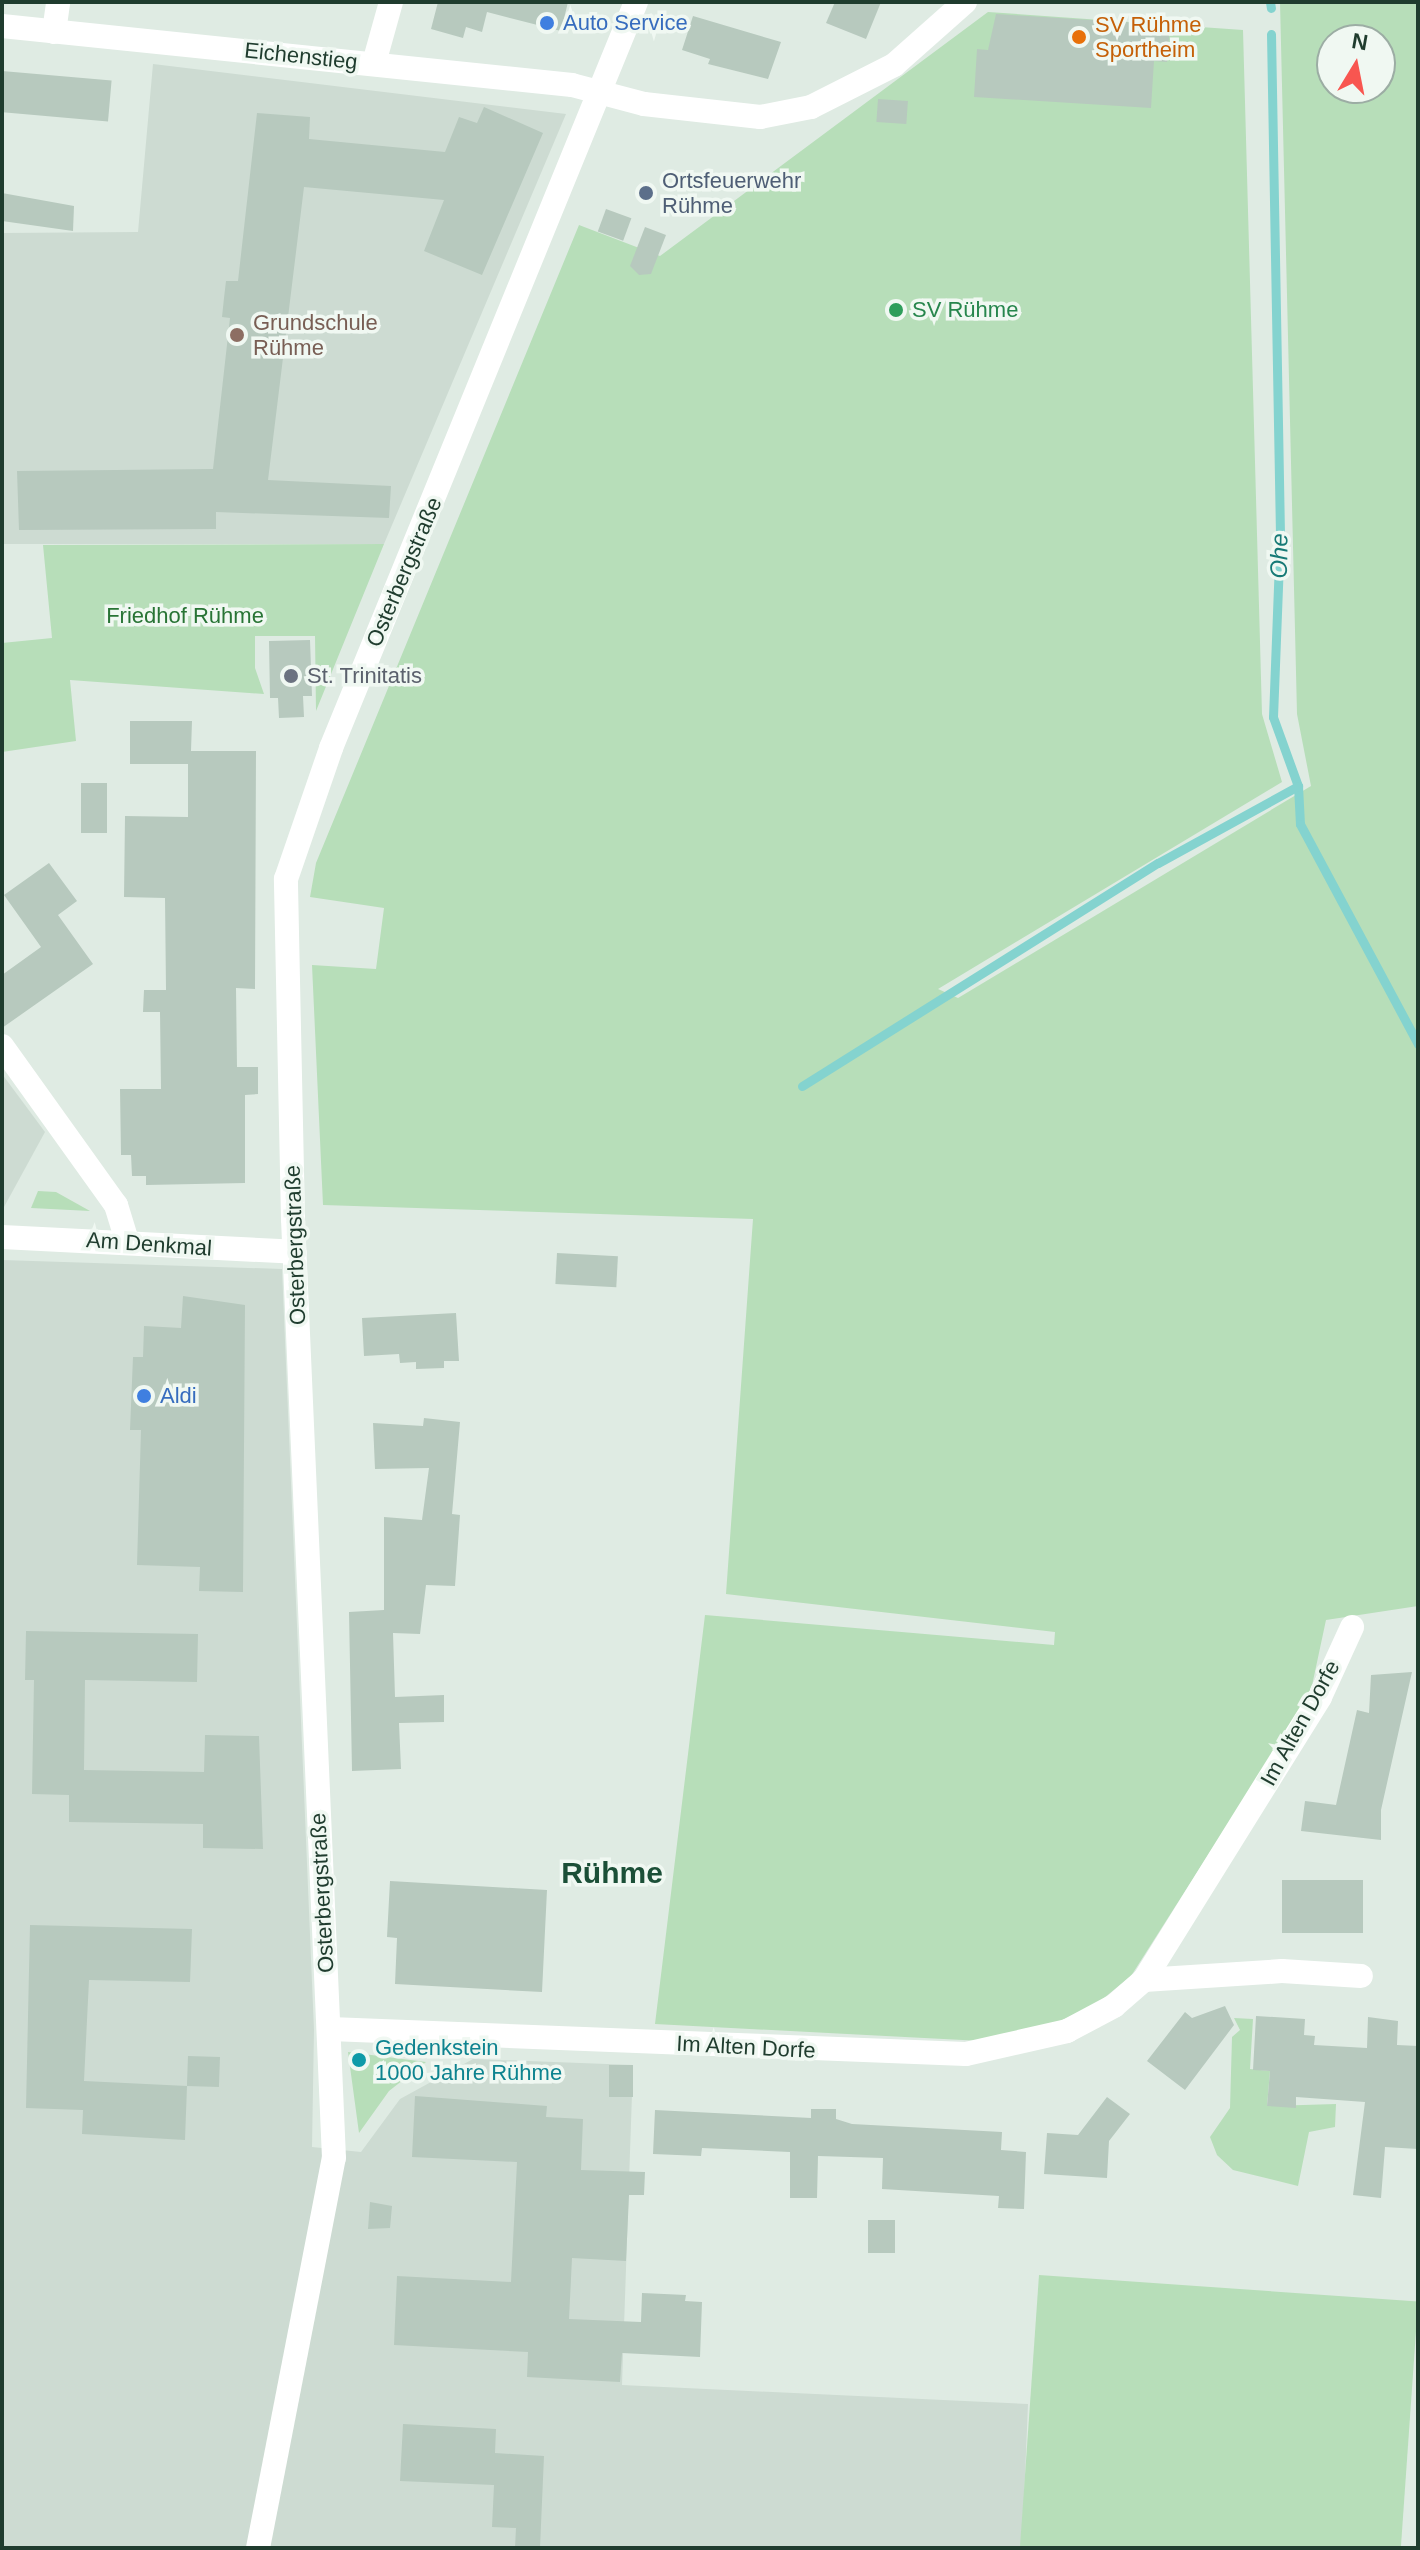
<!DOCTYPE html>
<html>
<head>
<meta charset="utf-8">
<style>
	body { margin:0 }
	#map { position:relative; width:1420px; height:2550px; overflow:hidden; background:#dfebe3; font-family:Helvetica,sans-serif }
	div>[style] { position:absolute }
	.built>* { inset:0; background:#cddbd2 }
	.green>* { inset:0; background:#b7deb9; transform-origin:0 0 }
	.stream>* { height:9px; margin:-4.5px; padding:0 4.5px; transform-origin:4.5px; border-radius:4.5px; background:#84d3cf }
	.building>* { inset:0; background:#b7c9be; transform-origin:0 0 }
	.minor>* { height:24px; margin:-12px; padding:0 12px; transform-origin:12px; border-radius:12px; background:#fff }
	.dots>* { width:22px; height:22px; translate:-50% -50%; box-sizing:border-box; border:4px solid #f0f8f2; border-radius:50% }
	span { translate:-50% -50%; white-space:nowrap; text-align:center; line-height:1.15; -webkit-text-stroke:7px #f0f8f2; paint-order:stroke }
	.shop-label { font-size:22px; color:#366cbe }
	.left { translate:0 -50%; text-align:left }
	.food-label { font-size:22px; color:#c56008 }
	.street-label { font-size:22px; color:#1f3c2e }
	.service-label { font-size:22px; color:#4e5e75 }
	.leisure-label { font-size:22px; color:#27864d }
	.education-label { font-size:22px; color:#785e54 }
	.park-label { font-size:22px; color:#287435 }
	.worship-label { font-size:22px; color:#5b616d }
	.culture-label { font-size:22px; color:#0d838f }
	.water-label { font-size:24px; color:#177a76; font-style:italic }
	.district-label { font-size:30px; color:#1b4f37; font-weight:700 }
	.frame { position:absolute; inset:0; border:4px solid #1f3c2e; pointer-events:none }
	.north { position:absolute; left:1316px; top:24px; width:80px; height:80px; box-sizing:border-box; background:#f0f8f2; border:2px solid #9cada4; border-radius:50%; rotate:10deg; font-size:22px; font-weight:700; line-height:32px; text-align:center; color:#1f3c2e }
	.north::after { content:''; display:block; margin:auto; width:28px; height:36px; background:#f85650; clip-path:polygon(50% 0,100% 100%,50% 72%,0 100%) }
</style>
</head>
<body>
<div id="map">
	<div class="built">
		<div style="clip-path:polygon(153px 64px,566px 114px,384px 544px,2px 544px,2px 233px,138px 232px)"></div>
		<div style="clip-path:polygon(2px 1074px,45px 1132px,4px 1207px,2px 1207px)"></div>
		<div style="clip-path:polygon(2px 1260px,282px 1269px,314px 2030px,312px 2147px,361px 2152px,400px 2099px,473px 2059px,633px 2065px,622px 2385px,1028px 2404px,1022px 2548px,2px 2548px)"></div>
	</div>
	<div class="green">
		<div style="clip-path:polygon(evenodd,1280px 2px,1418px 2px,1418px 1606px,1326px 1620px,1310px 1695px,1131px 1976px,1099px 2002px,1046px 2028px,982px 2041px,655px 2024px,705px 1615px,1054px 1645px,1055px 1632px,726px 1594px,753px 1219px,323px 1205px,312px 965px,376px 969px,384px 908px,310px 897px,316px 863px,579px 225px,660px 256px,988px 12px,1243px 30px,1262px 714px,1282px 782px,938px 989px,958px 998px,1311px 786px,1297px 714px,1280px 2px,1332px 40px,1380px 40px,1380px 88px,1332px 88px,1332px 40px)"></div>
		<div style="clip-path:polygon(384px 544px,316px 711px,315px 636px,255px 636px,255px 668px,264px 694px,70px 680px,76px 741px,2px 752px,2px 643px,52px 638px,43px 545px)"></div>
		<div style="clip-path:polygon(38px 1191px,56px 1192px,90px 1211px,31px 1208px)"></div>
		<div style="clip-path:polygon(1234px 2018px,1253px 2019px,1250px 2069px,1270px 2071px,1267px 2106px,1336px 2104px,1335px 2127px,1309px 2132px,1298px 2186px,1233px 2170px,1217px 2155px,1210px 2137px,1230px 2108px,1232px 2037px,1240px 2030px)"></div>
		<div style="clip-path:polygon(348px 2052px,426px 2062px,389px 2091px,359px 2133px)"></div>
		<div style="left:1039px;top:2275px;width:380px;height:273px;rotate:4deg"></div>
	</div>
	<div class="stream">
		<div style="left:1270px;top:2px;width:6px;rotate:81deg"></div>
		<div style="left:1271px;top:34px;width:501px;rotate:88.97deg"></div>
		<div style="left:1280px;top:535px;width:182px;rotate:92.2deg"></div>
		<div style="left:1273px;top:717px;width:73px;rotate:70.1deg"></div>
		<div style="left:1298px;top:786px;width:38px;rotate:87deg"></div>
		<div style="left:1300px;top:824px;width:250px;rotate:61.8deg"></div>
		<div style="left:802px;top:1086px;width:420px;rotate:-32.1deg"></div>
		<div style="left:1158px;top:863px;width:160px;rotate:-28.8deg"></div>
	</div>
	<div class="building">
		<div style="clip-path:polygon(438px 2px,568px 2px,561px 31px,487px 12px,482px 32px,466px 27px,463px 38px,431px 29px)"></div>
		<div style="clip-path:polygon(835px 2px,881px 2px,866px 39px,826px 23px)"></div>
		<div style="clip-path:polygon(996px 14px,1170px 25px,1167px 62px,1154px 61px,1151px 108px,974px 97px,977px 49px,988px 50px)"></div>
		<div style="clip-path:polygon(693px 16px,781px 42px,768px 79px,708px 64px,710px 59px,682px 50px)"></div>
		<div style="left:2px;top:71px;width:110px;height:41px;rotate:5deg"></div>
		<div style="left:878px;top:99px;width:30px;height:23px;rotate:4deg"></div>
		<div style="clip-path:polygon(484px 107px,543px 133px,482px 275px,424px 251px,444px 200px,304px 187px,268px 480px,391px 486px,389px 518px,216px 512px,216px 529px,19px 530px,17px 471px,213px 469px,230px 318px,222px 317px,224px 298px,226px 281px,238px 281px,257px 113px,310px 117px,309px 139px,445px 152px,459px 117px,477px 123px)"></div>
		<div style="clip-path:polygon(2px 193px,74px 206px,73px 231px,2px 221px)"></div>
		<div style="left:606px;top:209px;width:27px;height:24px;rotate:20deg"></div>
		<div style="clip-path:polygon(645px 227px,666px 235px,651px 274px,639px 275px,630px 266px)"></div>
		<div style="clip-path:polygon(310px 640px,312px 696px,303px 696px,304px 717px,279px 718px,278px 698px,270px 698px,269px 641px)"></div>
		<div style="clip-path:polygon(130px 721px,192px 721px,191px 751px,256px 751px,255px 989px,236px 988px,237px 1067px,258px 1067px,258px 1094px,245px 1095px,245px 1183px,146px 1185px,146px 1176px,132px 1176px,131px 1155px,121px 1155px,120px 1089px,161px 1089px,160px 1012px,143px 1012px,144px 990px,166px 990px,165px 898px,124px 897px,125px 816px,188px 817px,188px 764px,130px 764px)"></div>
		<div style="left:81px;top:783px;width:26px;height:50px"></div>
		<div style="clip-path:polygon(49px 863px,77px 901px,58px 915px,93px 964px,2px 1028px,2px 975px,41px 947px,4px 895px)"></div>
		<div style="left:557px;top:1253px;width:61px;height:31px;rotate:3deg"></div>
		<div style="clip-path:polygon(183px 1296px,245px 1305px,243px 1592px,199px 1591px,200px 1567px,137px 1565px,141px 1430px,130px 1430px,133px 1357px,143px 1357px,144px 1326px,181px 1328px)"></div>
		<div style="clip-path:polygon(456px 1313px,459px 1361px,444px 1361px,444px 1368px,416px 1369px,416px 1362px,400px 1363px,399px 1354px,364px 1356px,362px 1318px)"></div>
		<div style="clip-path:polygon(424px 1418px,460px 1422px,452px 1514px,460px 1515px,455px 1586px,426px 1585px,420px 1634px,393px 1633px,395px 1697px,444px 1695px,444px 1722px,399px 1723px,401px 1769px,352px 1771px,349px 1612px,384px 1610px,384px 1517px,422px 1520px,429px 1468px,375px 1469px,373px 1423px,423px 1426px)"></div>
		<div style="clip-path:polygon(26px 1631px,198px 1634px,197px 1682px,85px 1680px,84px 1770px,204px 1772px,205px 1735px,259px 1736px,263px 1849px,203px 1848px,203px 1824px,69px 1822px,69px 1795px,32px 1794px,34px 1680px,25px 1680px)"></div>
		<div style="clip-path:polygon(1412px 1672px,1381px 1810px,1381px 1840px,1301px 1831px,1305px 1801px,1336px 1805px,1357px 1710px,1369px 1713px,1371px 1675px)"></div>
		<div style="left:1282px;top:1880px;width:81px;height:53px"></div>
		<div style="clip-path:polygon(390px 1881px,547px 1890px,542px 1992px,395px 1984px,397px 1938px,387px 1937px)"></div>
		<div style="clip-path:polygon(30px 1925px,192px 1929px,190px 1982px,89px 1980px,84px 2081px,187px 2086px,185px 2140px,82px 2134px,83px 2110px,26px 2108px)"></div>
		<div style="clip-path:polygon(1225px 2006px,1234px 2025px,1185px 2090px,1147px 2061px,1185px 2012px,1192px 2018px)"></div>
		<div style="clip-path:polygon(1256px 2016px,1305px 2019px,1304px 2035px,1315px 2036px,1314px 2045px,1367px 2048px,1368px 2017px,1398px 2021px,1397px 2045px,1418px 2046px,1418px 2149px,1385px 2147px,1381px 2198px,1353px 2195px,1365px 2102px,1296px 2097px,1296px 2108px,1267px 2106px,1270px 2071px,1253px 2070px)"></div>
		<div style="left:188px;top:2056px;width:32px;height:30px;rotate:2deg"></div>
		<div style="left:609px;top:2065px;width:24px;height:32px"></div>
		<div style="clip-path:polygon(415px 2096px,547px 2106px,546px 2117px,583px 2119px,581px 2170px,645px 2172px,644px 2195px,629px 2195px,626px 2261px,572px 2258px,569px 2319px,641px 2322px,642px 2293px,686px 2295px,685px 2301px,702px 2302px,700px 2357px,622px 2353px,620px 2382px,527px 2377px,528px 2352px,394px 2345px,397px 2276px,511px 2282px,517px 2162px,412px 2157px)"></div>
		<div style="clip-path:polygon(1107px 2097px,1130px 2114px,1109px 2141px,1107px 2178px,1044px 2174px,1047px 2133px,1078px 2135px)"></div>
		<div style="clip-path:polygon(811px 2109px,836px 2109px,836px 2119px,852px 2124px,1002px 2132px,1001px 2150px,1026px 2152px,1024px 2209px,998px 2208px,999px 2196px,882px 2189px,883px 2158px,818px 2156px,817px 2198px,790px 2198px,790px 2152px,702px 2148px,701px 2156px,653px 2154px,655px 2110px,811px 2118px)"></div>
		<div style="clip-path:polygon(370px 2202px,392px 2206px,390px 2228px,368px 2229px)"></div>
		<div style="left:868px;top:2220px;width:27px;height:33px"></div>
		<div style="clip-path:polygon(403px 2424px,496px 2429px,495px 2453px,544px 2456px,540px 2548px,515px 2548px,516px 2528px,492px 2527px,494px 2485px,400px 2481px)"></div>
	</div>
	<div class="minor">
		<div style="left:2px;top:26px;width:573px;rotate:5.91deg"></div>
		<div style="left:572px;top:85px;width:74px;rotate:14.8deg"></div>
		<div style="left:644px;top:104px;width:117px;rotate:6.4deg"></div>
		<div style="left:760px;top:117px;width:52px;rotate:-11.1deg"></div>
		<div style="left:811px;top:107px;width:93px;rotate:-26.8deg"></div>
		<div style="left:894px;top:65px;width:95px;rotate:-41.6deg"></div>
		<div style="left:54px;top:32px;width:30px;rotate:-82deg"></div>
		<div style="left:374px;top:63px;width:63px;rotate:-74.4deg"></div>
		<div style="left:2px;top:1046px;width:196px;rotate:54.4deg"></div>
		<div style="left:116px;top:1205px;width:38px;rotate:73deg"></div>
		<div style="left:2px;top:1237px;width:293px;rotate:2.9deg"></div>
		<div style="left:1144px;top:1980px;width:333px;rotate:-58.1deg"></div>
		<div style="left:1320px;top:1697px;width:77px;rotate:-65.4deg"></div>
		<div style="left:330px;top:2029px;width:636px;rotate:2.25deg"></div>
		<div style="left:966px;top:2054px;width:104px;rotate:-12.8deg"></div>
		<div style="left:1067px;top:2031px;width:53px;rotate:-28deg"></div>
		<div style="left:1114px;top:2006px;width:40px;rotate:-41deg"></div>
		<div style="left:1144px;top:1980px;width:138px;rotate:-3.7deg"></div>
		<div style="left:1282px;top:1971px;width:79px;rotate:3.6deg"></div>
		<div style="left:258px;top:2548px;width:397px;rotate:-79deg"></div>
		<div style="left:334px;top:2158px;width:940px;rotate:-92.5deg"></div>
		<div style="left:293px;top:1219px;width:340px;rotate:-91.2deg"></div>
		<div style="left:286px;top:879px;width:139px;rotate:-71deg"></div>
		<div style="left:331px;top:748px;width:806px;rotate:-67.76deg"></div>
	</div>
	<div class="dots">
		<div style="left:547px;top:23px;background:#3f7fe0"></div>
		<div style="left:1079px;top:37px;background:#e8710a"></div>
		<div style="left:646px;top:193px;background:#5c6f8a"></div>
		<div style="left:896px;top:310px;background:#2e9e5b"></div>
		<div style="left:237px;top:335px;background:#8d6e63"></div>
		<div style="left:291px;top:676px;background:#6b7280"></div>
		<div style="left:144px;top:1396px;background:#3f7fe0"></div>
		<div style="left:359px;top:2060px;background:#0f9aa8"></div>
	</div>
	<div class="shop-label">
		<span class="left" style="left:563px;top:23px">Auto Service</span>
		<span class="left" style="left:160px;top:1396px">Aldi</span>
	</div>
	<div class="food-label">
		<span class="left" style="left:1095px;top:37px">SV Rühme<br>Sportheim</span>
	</div>
	<div class="street-label">
		<span style="left:301px;top:56px;rotate:6deg">Eichenstieg</span>
		<span style="left:404px;top:572px;rotate:-67deg">Osterbergstraße</span>
		<span style="left:149px;top:1244px;rotate:4deg">Am Denkmal</span>
		<span style="left:295px;top:1245px;rotate:-92deg">Osterbergstraße</span>
		<span style="left:1300px;top:1723px;rotate:-61deg">Im Alten Dorfe</span>
		<span style="left:322px;top:1893px;rotate:-93deg">Osterbergstraße</span>
		<span style="left:746px;top:2047px;rotate:3deg">Im Alten Dorfe</span>
	</div>
	<div class="service-label">
		<span class="left" style="left:662px;top:193px">Ortsfeuerwehr<br>Rühme</span>
	</div>
	<div class="leisure-label">
		<span class="left" style="left:912px;top:310px">SV Rühme</span>
	</div>
	<div class="education-label">
		<span class="left" style="left:253px;top:335px">Grundschule<br>Rühme</span>
	</div>
	<div class="park-label">
		<span style="left:185px;top:616px">Friedhof Rühme</span>
	</div>
	<div class="worship-label">
		<span class="left" style="left:307px;top:676px">St. Trinitatis</span>
	</div>
	<div class="culture-label">
		<span class="left" style="left:375px;top:2060px">Gedenkstein<br>1000 Jahre Rühme</span>
	</div>
	<div class="water-label">
		<span style="left:1279px;top:556px;rotate:-89deg">Ohe</span>
	</div>
	<div class="district-label">
		<span style="left:612px;top:1873px">Rühme</span>
	</div>
	<div class="frame"></div>
	<div class="north">N</div>
</div>
</body>
</html>
